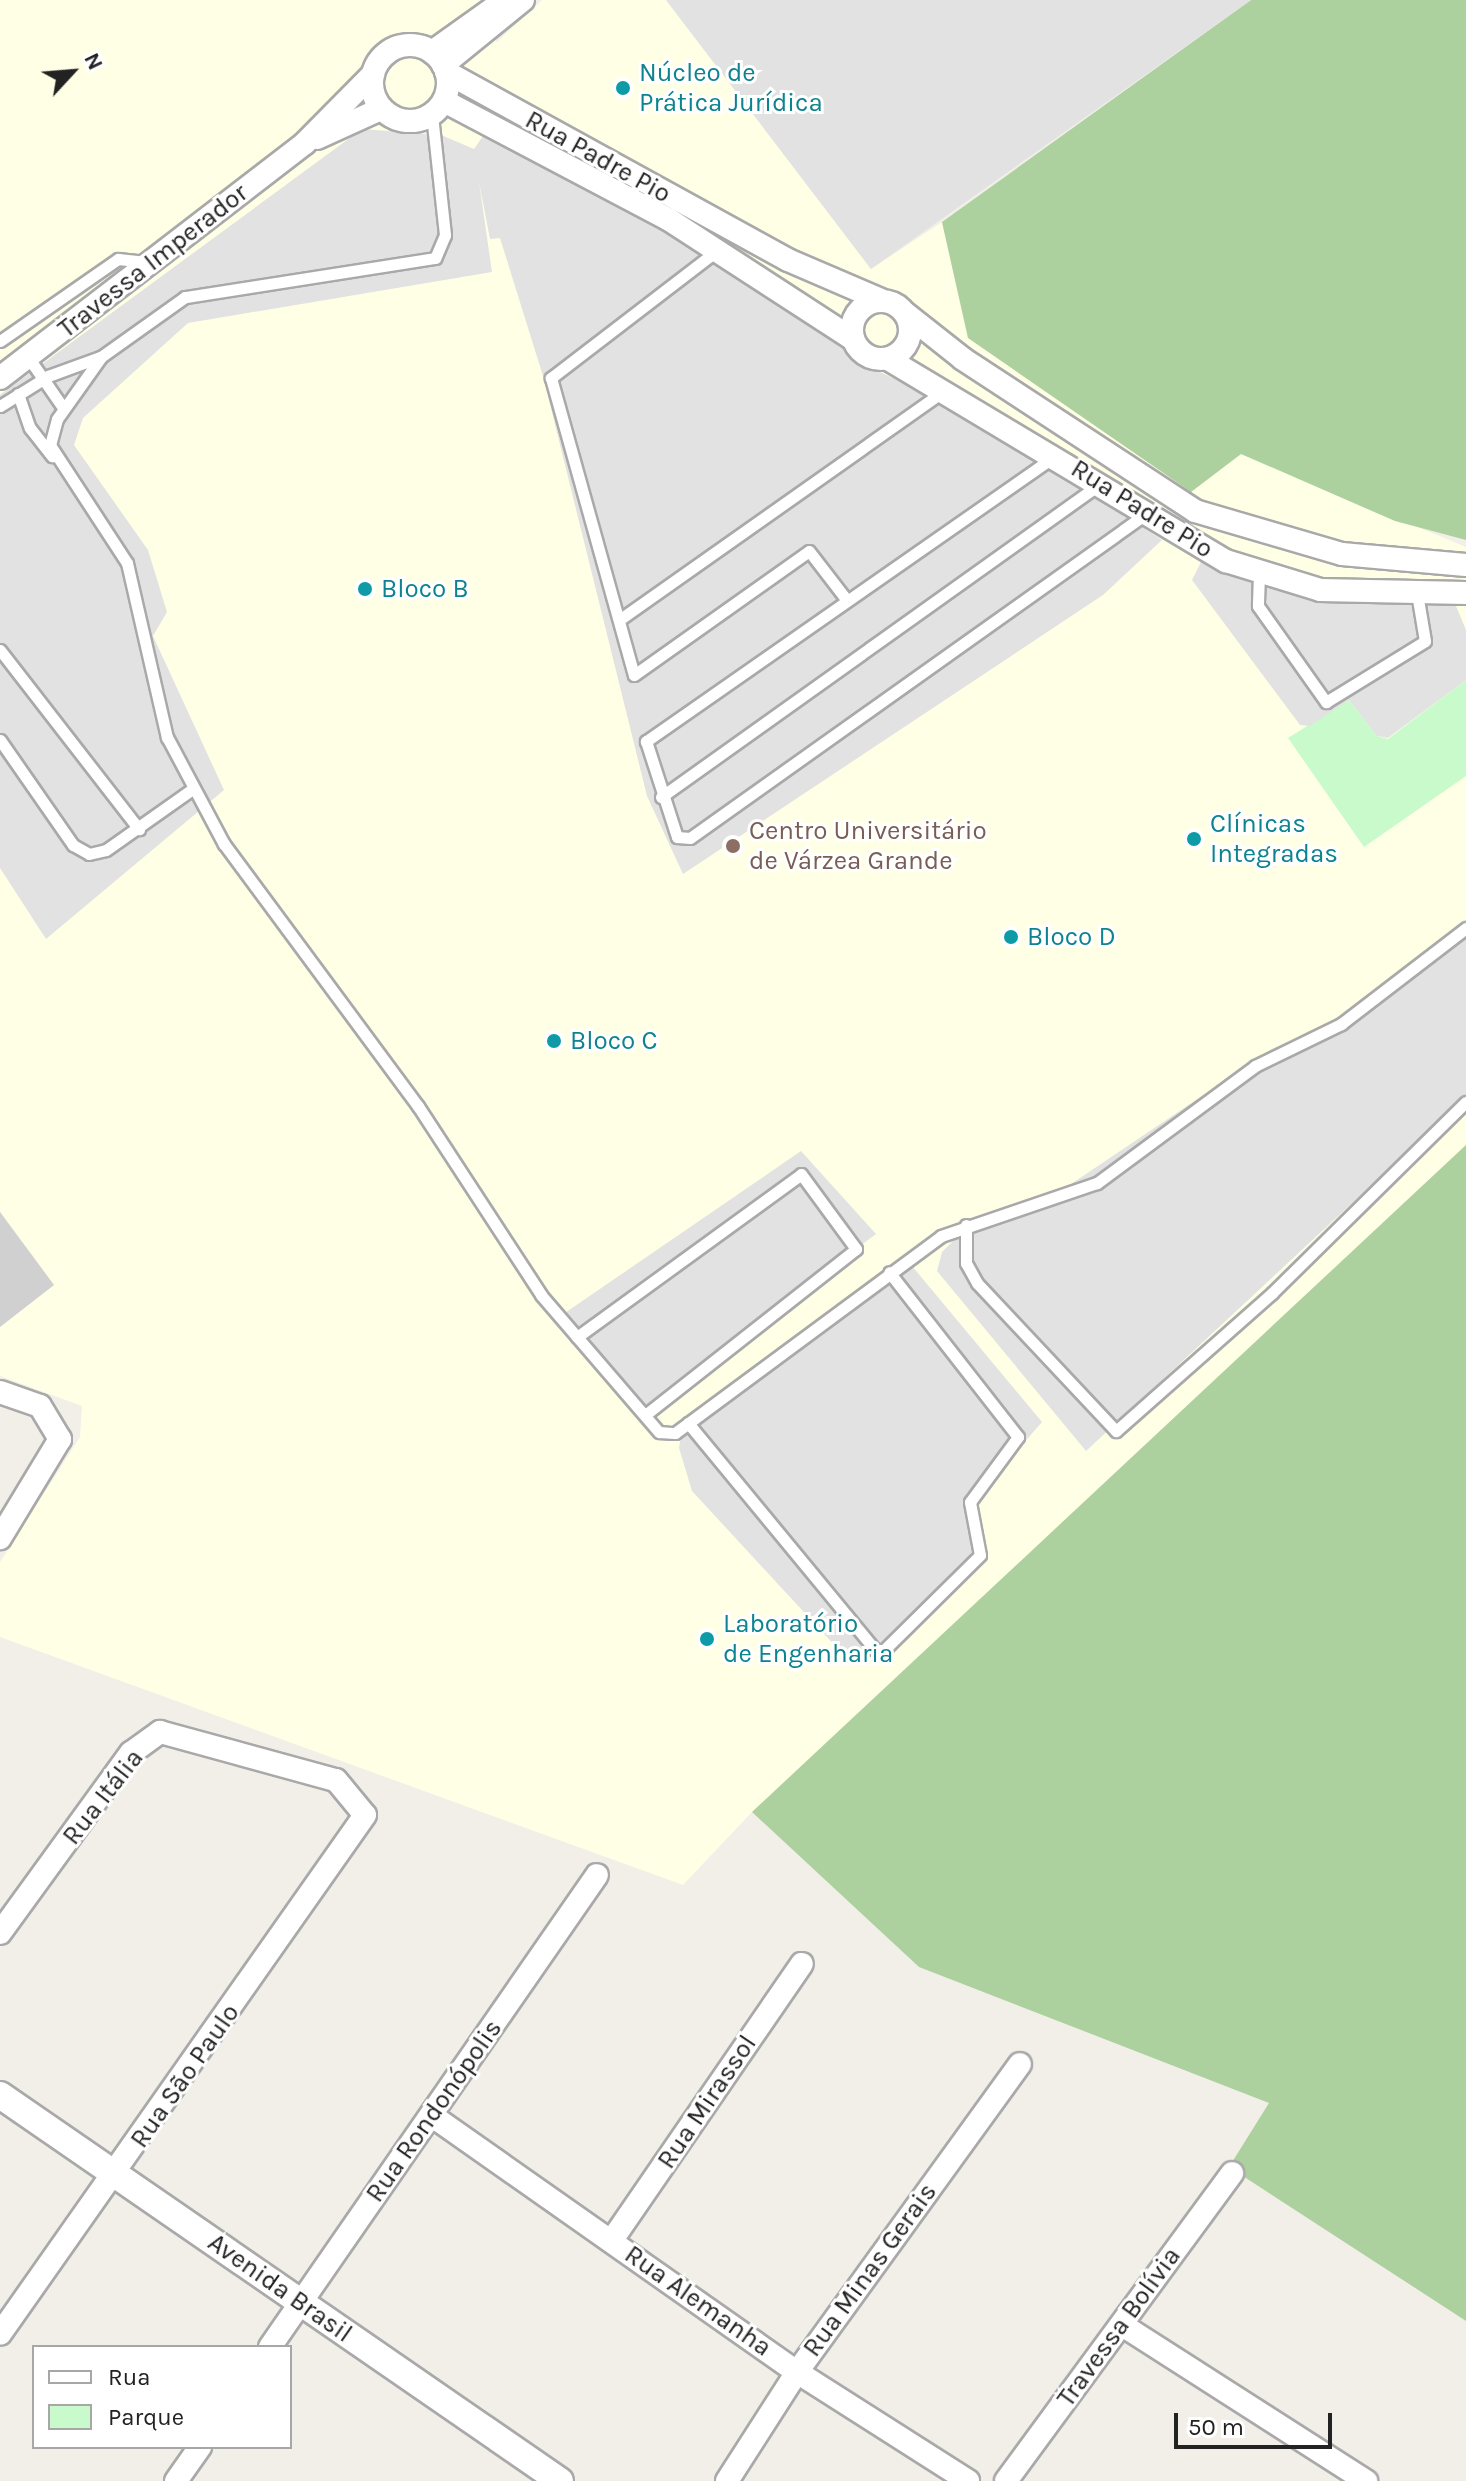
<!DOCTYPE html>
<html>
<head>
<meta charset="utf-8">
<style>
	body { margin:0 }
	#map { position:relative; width:1466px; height:2481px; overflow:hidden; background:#f2efe9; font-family:Karla,sans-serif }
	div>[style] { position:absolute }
	.education>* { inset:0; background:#ffffe5 }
	.religious>* { inset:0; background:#d0d0d0 }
	.forest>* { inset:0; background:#add19e }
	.park>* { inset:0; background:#c8facc }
	.parking>* { inset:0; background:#e2e2e2 }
	.roads { filter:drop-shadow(2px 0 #a9a9a9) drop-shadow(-2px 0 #a9a9a9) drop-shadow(0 2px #a9a9a9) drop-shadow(0 -2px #a9a9a9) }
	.service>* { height:11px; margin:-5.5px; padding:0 5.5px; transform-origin:5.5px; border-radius:5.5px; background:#fff }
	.minor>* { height:22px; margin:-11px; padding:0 11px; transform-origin:11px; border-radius:11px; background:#fff }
	.minor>.ring { margin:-11px; padding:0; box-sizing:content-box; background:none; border:22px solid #fff; border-radius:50% }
	.tertiary>* { height:26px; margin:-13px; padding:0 13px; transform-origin:13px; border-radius:13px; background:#fff }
	.dots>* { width:22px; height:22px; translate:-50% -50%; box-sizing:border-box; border:4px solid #fff; border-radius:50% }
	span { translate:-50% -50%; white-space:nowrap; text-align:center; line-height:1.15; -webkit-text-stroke:6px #fff; paint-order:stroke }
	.culture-label { font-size:26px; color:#0d838f }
	.left { translate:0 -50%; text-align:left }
	.street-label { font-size:26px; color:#222 }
	.education-label { font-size:26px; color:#785e54 }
	.legend { position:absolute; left:32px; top:2345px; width:260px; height:104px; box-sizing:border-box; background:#fff; border:2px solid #a7a7a7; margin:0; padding:10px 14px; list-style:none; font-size:24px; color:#222 }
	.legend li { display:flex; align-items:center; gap:16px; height:40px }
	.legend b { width:40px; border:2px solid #a7a7a7 }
	.north { position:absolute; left:32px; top:32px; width:80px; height:80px; -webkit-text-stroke:6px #fff; paint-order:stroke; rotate:64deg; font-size:22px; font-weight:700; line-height:32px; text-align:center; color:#222 }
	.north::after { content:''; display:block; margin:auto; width:28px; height:36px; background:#222; clip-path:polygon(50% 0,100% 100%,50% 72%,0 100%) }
	.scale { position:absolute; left:1174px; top:2413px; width:158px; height:36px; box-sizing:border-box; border:4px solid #222; border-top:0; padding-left:10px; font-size:24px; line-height:28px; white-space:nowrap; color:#222; -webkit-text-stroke:6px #fff; paint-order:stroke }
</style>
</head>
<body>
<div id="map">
	<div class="education">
		<div style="clip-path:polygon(0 0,487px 0,475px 10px,497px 42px,542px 0,666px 0,871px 269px,942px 222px,968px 338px,1191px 492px,1241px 454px,1466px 547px,1466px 1145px,752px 1812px,683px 1885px,0 1637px,0 1562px,80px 1437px,82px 1406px,0 1376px,0 1327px,54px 1285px,0 1212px)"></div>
	</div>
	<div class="religious">
		<div style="clip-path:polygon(0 1212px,54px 1285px,0 1327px)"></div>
	</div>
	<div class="forest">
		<div style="clip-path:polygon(1251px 0,1466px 0,1466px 540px,1395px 521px,1241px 454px,1191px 492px,968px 338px,942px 222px)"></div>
		<div style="clip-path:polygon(1466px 1145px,1466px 2321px,1229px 2167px,1269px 2103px,919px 1967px,752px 1812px)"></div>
	</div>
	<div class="park">
		<div style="clip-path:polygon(1466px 680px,1466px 776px,1364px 847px,1288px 738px,1349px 700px,1377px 736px,1388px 739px)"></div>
	</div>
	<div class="parking">
		<div style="clip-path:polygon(666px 0,1251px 0,871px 269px)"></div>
		<div style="clip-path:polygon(362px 129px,441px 135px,474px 149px,488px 129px,713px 257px,818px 324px,865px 365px,953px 406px,1162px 540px,1103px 595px,683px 874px,647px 796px,543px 376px,500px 238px,490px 239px,479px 182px,492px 272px,188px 323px,83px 418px,74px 445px,148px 550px,167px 612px,153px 636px,224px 790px,46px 939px,0 868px,0 395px)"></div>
		<div style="clip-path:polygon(1203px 558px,1324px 600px,1456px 606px,1466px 630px,1466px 680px,1388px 738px,1377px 736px,1349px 700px,1310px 726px,1300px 725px,1192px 580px)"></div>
		<div style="clip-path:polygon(1466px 922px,1466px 1097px,1086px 1451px,937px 1271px,942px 1252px,968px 1226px,1040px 1205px,1270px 1050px,1340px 1019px)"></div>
		<div style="clip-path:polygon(801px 1151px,876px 1234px,637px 1412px,559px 1317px)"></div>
		<div style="clip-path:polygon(907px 1260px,1042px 1422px,972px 1502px,985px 1555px,883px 1653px,838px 1649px,692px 1491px,679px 1448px,682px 1429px)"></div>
	</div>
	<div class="roads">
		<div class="service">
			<div style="left:432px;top:115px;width:121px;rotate:83.8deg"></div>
			<div style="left:445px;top:235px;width:25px;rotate:113deg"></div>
			<div style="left:435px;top:258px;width:253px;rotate:171.1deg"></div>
			<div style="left:185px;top:297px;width:103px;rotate:144.5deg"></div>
			<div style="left:101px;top:357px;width:76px;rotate:125.4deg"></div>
			<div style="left:57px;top:419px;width:27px;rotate:105deg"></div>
			<div style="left:50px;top:445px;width:141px;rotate:56.9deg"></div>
			<div style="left:127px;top:563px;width:179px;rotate:77.1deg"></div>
			<div style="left:167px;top:737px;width:121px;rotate:62deg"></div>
			<div style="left:224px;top:844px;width:326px;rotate:53.5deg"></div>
			<div style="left:418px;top:1106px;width:225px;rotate:56.9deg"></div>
			<div style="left:541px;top:1295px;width:181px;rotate:49.3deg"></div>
			<div style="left:659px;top:1432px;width:16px;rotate:4deg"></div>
			<div style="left:675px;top:1433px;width:331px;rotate:-36.5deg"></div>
			<div style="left:941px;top:1236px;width:165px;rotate:-18.8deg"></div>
			<div style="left:1097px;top:1183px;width:197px;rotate:-36.5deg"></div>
			<div style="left:1255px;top:1066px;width:96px;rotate:-26deg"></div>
			<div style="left:1341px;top:1024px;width:158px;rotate:-37.5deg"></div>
			<div style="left:719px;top:249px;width:212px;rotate:142.5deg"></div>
			<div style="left:551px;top:378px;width:308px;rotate:74.4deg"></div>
			<div style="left:634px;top:675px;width:214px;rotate:-35.3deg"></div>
			<div style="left:809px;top:551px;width:61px;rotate:52.4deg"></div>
			<div style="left:0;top:341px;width:144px;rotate:-34.8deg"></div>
			<div style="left:118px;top:259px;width:31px;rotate:6deg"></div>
			<div style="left:28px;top:357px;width:63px;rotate:55.3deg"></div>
			<div style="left:18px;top:394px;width:36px;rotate:71deg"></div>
			<div style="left:30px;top:428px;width:36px;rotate:52deg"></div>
			<div style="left:0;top:406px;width:57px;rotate:-32deg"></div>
			<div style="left:48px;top:376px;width:55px;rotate:-20.1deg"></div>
			<div style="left:1055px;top:456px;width:499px;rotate:145.1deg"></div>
			<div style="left:646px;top:741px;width:101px;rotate:72.1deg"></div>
			<div style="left:677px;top:837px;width:13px;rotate:4deg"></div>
			<div style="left:690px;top:838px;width:556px;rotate:-35.41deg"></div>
			<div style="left:1259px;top:574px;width:32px;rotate:92deg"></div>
			<div style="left:1258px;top:606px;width:118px;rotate:54.7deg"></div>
			<div style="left:1326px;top:702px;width:116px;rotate:-31.6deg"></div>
			<div style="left:1425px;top:641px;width:49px;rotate:-99.5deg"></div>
			<div style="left:619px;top:620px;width:399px;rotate:-35.2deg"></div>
			<div style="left:0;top:650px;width:227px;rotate:52.2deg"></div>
			<div style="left:0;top:740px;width:128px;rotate:55.2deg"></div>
			<div style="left:73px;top:845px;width:18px;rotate:29deg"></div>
			<div style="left:89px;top:854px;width:17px;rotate:-13deg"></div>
			<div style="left:106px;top:850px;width:104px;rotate:-35.2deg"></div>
			<div style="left:661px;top:797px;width:536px;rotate:-35.5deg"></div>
			<div style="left:966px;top:1225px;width:38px;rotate:90deg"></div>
			<div style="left:966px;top:1263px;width:23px;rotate:61deg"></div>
			<div style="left:977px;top:1283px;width:203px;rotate:46.8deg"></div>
			<div style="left:1116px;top:1431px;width:208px;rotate:-41.5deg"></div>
			<div style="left:1272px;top:1293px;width:272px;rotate:-44.6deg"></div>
			<div style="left:577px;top:1337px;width:277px;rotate:-36deg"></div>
			<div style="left:801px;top:1174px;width:93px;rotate:53.7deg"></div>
			<div style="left:856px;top:1249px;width:268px;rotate:141.8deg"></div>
			<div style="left:688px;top:1423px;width:294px;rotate:50.5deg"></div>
			<div style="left:875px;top:1650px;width:9px"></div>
			<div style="left:884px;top:1650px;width:135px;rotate:-44.7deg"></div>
			<div style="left:980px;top:1555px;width:54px;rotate:-100.7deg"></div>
			<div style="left:970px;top:1502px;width:81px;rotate:-53.6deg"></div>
			<div style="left:1018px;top:1437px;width:209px;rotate:-128deg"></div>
		</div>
		<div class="minor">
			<div class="ring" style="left:372px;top:45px;width:54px;height:54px"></div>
			<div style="left:432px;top:52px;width:90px;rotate:-35.5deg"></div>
			<div style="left:443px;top:65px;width:103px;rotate:-39.1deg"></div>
			<div style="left:446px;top:72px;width:390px;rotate:28.8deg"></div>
			<div style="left:788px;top:260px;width:101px;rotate:23.3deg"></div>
			<div style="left:444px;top:101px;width:253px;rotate:27.8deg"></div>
			<div style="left:668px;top:219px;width:221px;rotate:33deg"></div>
			<div style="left:317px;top:138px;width:70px;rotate:-24.4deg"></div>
			<div class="ring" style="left:852px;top:301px;width:36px;height:36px"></div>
			<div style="left:905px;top:313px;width:74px;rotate:38.4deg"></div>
			<div style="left:963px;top:359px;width:277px;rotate:33.2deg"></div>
			<div style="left:1195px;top:511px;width:153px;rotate:16.3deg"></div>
			<div style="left:1342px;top:554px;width:124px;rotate:5.1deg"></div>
			<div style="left:888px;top:359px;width:394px;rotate:30.9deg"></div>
			<div style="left:1226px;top:561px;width:98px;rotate:17.1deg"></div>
			<div style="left:1320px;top:590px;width:146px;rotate:1.2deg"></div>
			<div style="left:0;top:378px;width:385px;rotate:-37.6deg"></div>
			<div style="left:305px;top:143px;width:97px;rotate:-45.4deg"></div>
			<div style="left:0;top:1392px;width:42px;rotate:19.3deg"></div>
			<div style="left:40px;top:1406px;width:39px;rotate:59deg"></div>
			<div style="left:60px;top:1439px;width:116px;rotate:121.2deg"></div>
			<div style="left:0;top:1933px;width:223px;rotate:-54deg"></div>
			<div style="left:131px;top:1753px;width:36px;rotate:-36deg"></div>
			<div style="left:160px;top:1732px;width:182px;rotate:15.3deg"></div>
			<div style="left:336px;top:1780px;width:45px;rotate:50.4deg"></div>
			<div style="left:365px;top:1815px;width:634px;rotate:125.12deg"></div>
			<div style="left:431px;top:2115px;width:447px;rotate:35.1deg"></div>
			<div style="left:797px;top:2372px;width:203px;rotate:32.5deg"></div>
			<div style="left:612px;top:2240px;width:335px;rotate:-55.5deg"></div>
			<div style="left:1122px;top:2325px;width:290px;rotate:32.6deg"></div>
			<div style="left:270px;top:2347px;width:574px;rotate:-55.29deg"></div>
			<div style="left:176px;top:2481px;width:42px;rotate:-54.8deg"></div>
			<div style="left:727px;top:2481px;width:130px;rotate:-57.3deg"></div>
			<div style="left:797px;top:2372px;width:380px;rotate:-54.1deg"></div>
			<div style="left:1006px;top:2481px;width:382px;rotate:-53.7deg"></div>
		</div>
		<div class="tertiary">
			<div style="left:0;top:2095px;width:680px;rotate:34.58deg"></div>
		</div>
	</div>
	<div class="dots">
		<div style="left:623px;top:88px;background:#0f9aa8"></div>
		<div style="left:365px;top:589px;background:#0f9aa8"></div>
		<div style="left:1194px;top:839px;background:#0f9aa8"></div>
		<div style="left:733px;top:846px;background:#8d6e63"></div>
		<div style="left:1011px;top:937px;background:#0f9aa8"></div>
		<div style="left:554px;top:1041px;background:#0f9aa8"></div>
		<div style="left:707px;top:1639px;background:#0f9aa8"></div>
	</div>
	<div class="culture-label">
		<span class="left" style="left:639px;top:88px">Núcleo de<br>Prática Jurídica</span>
		<span class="left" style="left:381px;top:589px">Bloco B</span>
		<span class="left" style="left:1210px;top:839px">Clínicas<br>Integradas</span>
		<span class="left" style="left:1027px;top:937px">Bloco D</span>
		<span class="left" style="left:570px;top:1041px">Bloco C</span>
		<span class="left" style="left:723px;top:1639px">Laboratório<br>de Engenharia</span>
	</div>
	<div class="street-label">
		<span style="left:598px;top:157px;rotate:29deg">Rua Padre Pio</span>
		<span style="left:153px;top:261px;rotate:-38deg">Travessa Imperador</span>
		<span style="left:1142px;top:509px;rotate:32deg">Rua Padre Pio</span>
		<span style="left:103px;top:1797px;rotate:-52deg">Rua Itália</span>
		<span style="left:185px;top:2076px;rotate:-55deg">Rua São Paulo</span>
		<span style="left:707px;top:2102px;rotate:-56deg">Rua Mirassol</span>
		<span style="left:434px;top:2111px;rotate:-55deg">Rua Rondonópolis</span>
		<span style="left:870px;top:2270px;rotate:-54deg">Rua Minas Gerais</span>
		<span style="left:280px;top:2288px;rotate:35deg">Avenida Brasil</span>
		<span style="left:698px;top:2301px;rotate:35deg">Rua Alemanha</span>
		<span style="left:1119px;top:2327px;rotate:-54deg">Travessa Bolívia</span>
	</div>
	<div class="education-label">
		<span class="left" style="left:749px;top:846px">Centro Universitário<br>de Várzea Grande</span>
	</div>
	<ul class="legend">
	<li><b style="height:10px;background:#fff"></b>Rua</li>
	<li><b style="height:22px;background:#c8facc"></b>Parque</li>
	</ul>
	<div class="north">N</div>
	<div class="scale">50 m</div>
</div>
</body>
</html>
